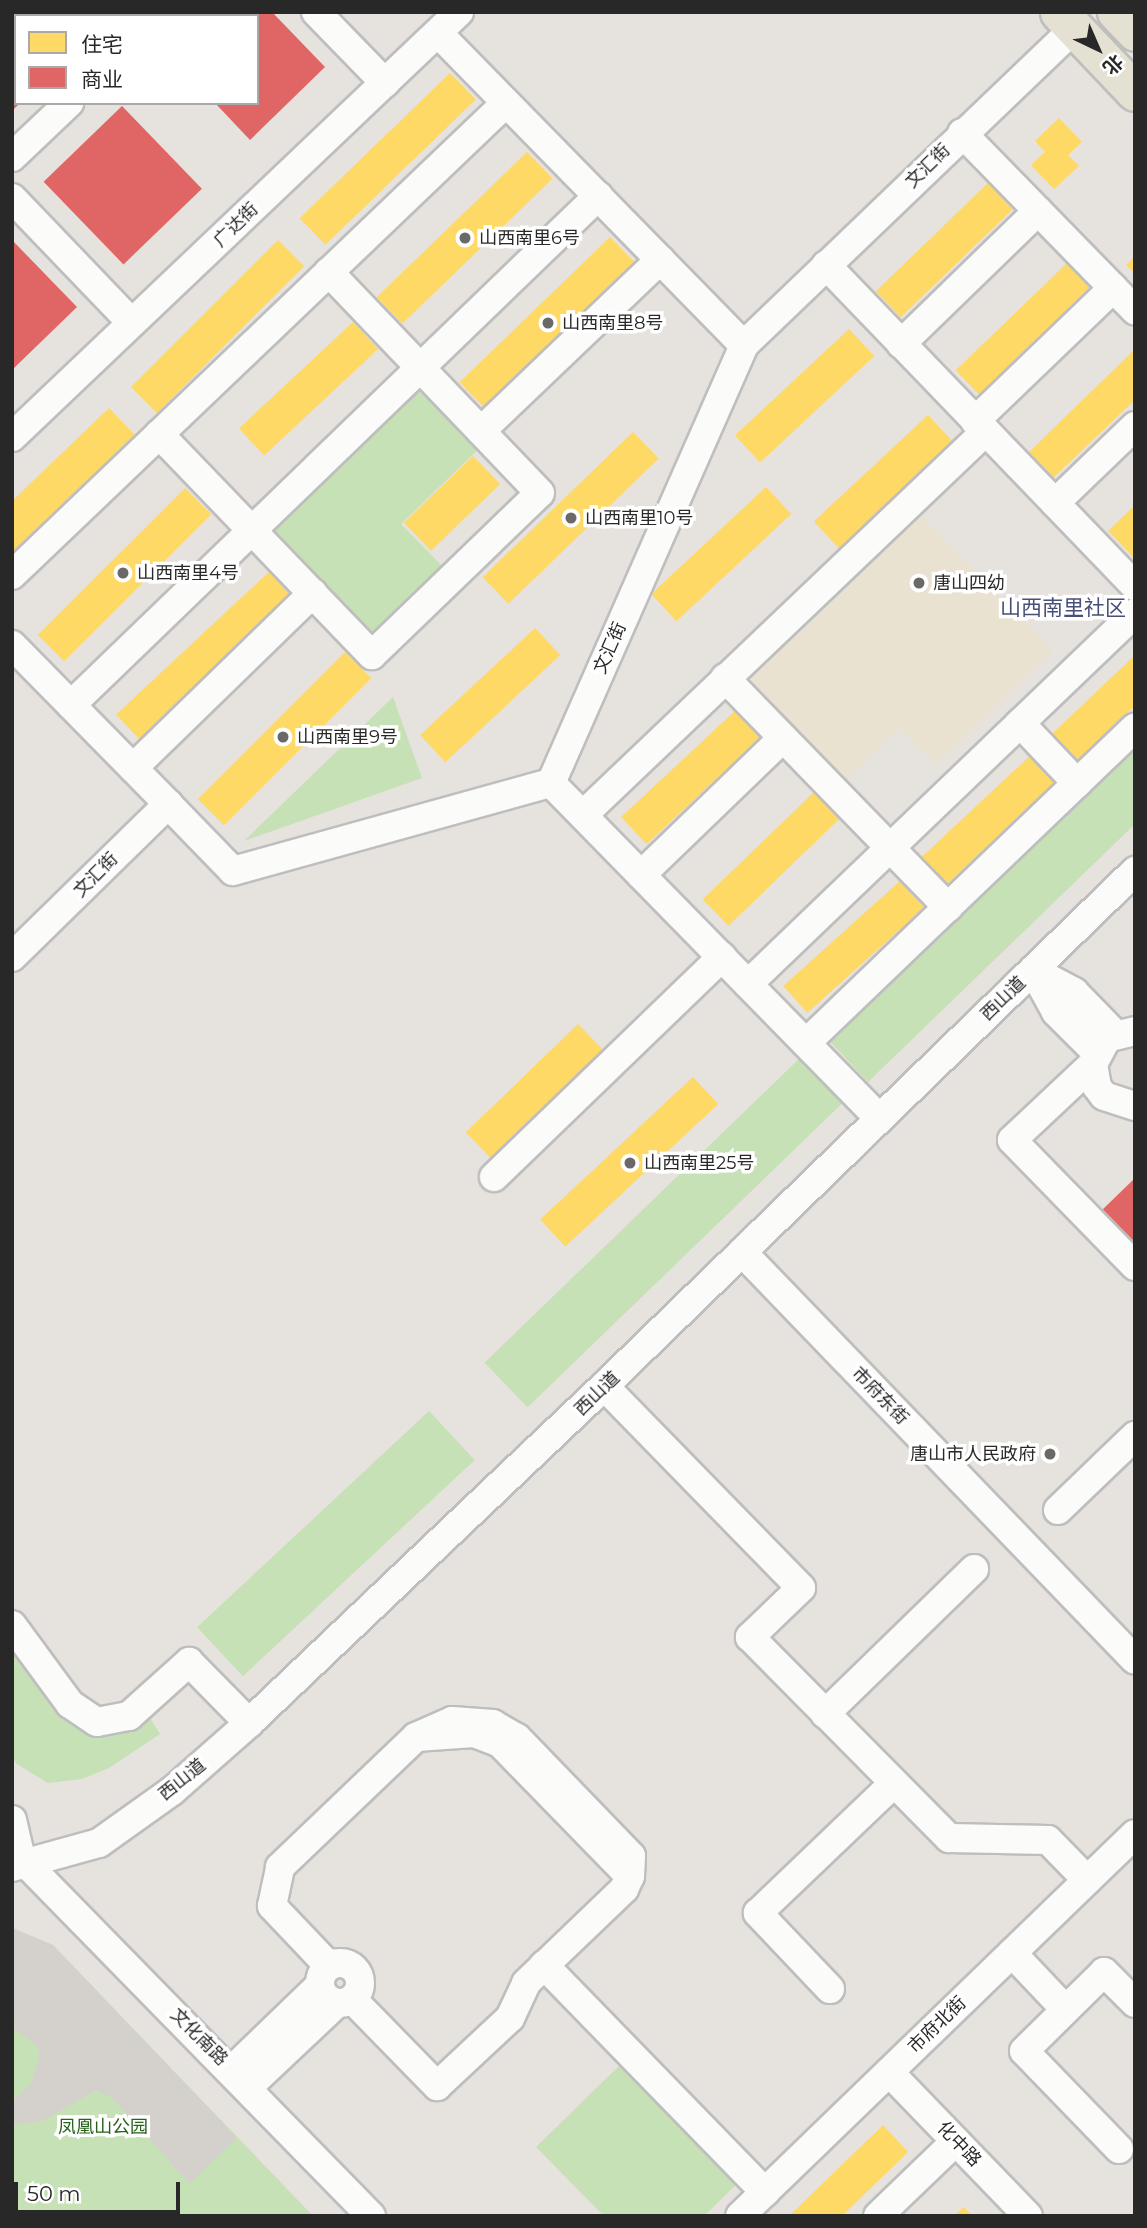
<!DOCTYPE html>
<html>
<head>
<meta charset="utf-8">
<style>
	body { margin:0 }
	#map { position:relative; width:1147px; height:2228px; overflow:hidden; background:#e6e2dd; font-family:Montserrat,"Noto Sans SC",sans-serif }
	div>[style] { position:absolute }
	.education>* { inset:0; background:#e9e2d1 }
	.green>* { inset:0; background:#c6e1b5; transform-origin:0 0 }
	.plaza>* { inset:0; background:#d4d0cc }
	.homes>* { inset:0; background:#ffd966; transform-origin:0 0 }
	.shops>* { inset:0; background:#e06666; transform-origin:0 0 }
	.roads { filter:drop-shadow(2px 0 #bfbebf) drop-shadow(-2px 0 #bfbebf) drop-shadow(0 2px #bfbebf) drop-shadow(0 -2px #bfbebf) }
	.minor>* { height:28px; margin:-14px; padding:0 14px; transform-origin:14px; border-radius:14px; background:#fbfbfa }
	.minor>.ring { margin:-14px; padding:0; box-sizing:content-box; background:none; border:28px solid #fbfbfa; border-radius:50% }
	.major>* { height:37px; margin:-18.5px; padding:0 18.5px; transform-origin:18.5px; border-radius:18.5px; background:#e5e1d2 }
	.dots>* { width:19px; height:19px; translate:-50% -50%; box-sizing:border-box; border:4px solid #fff; border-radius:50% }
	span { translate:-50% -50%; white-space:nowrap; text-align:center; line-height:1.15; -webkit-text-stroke:7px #fff; paint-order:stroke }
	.street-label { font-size:18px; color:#282828 }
	.poi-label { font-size:18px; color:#282828 }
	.left { translate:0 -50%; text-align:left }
	.right { translate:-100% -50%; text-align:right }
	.park-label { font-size:18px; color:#26621a }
	.quarter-label { font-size:21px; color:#495077 }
	.frame { position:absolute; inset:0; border:14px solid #282828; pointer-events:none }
	.legend { position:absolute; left:14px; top:14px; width:245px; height:91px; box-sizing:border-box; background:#fff; border:2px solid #a9a9a9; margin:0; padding:9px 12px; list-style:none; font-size:21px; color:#282828 }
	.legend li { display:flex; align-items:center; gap:14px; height:35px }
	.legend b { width:35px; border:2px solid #a9a9a9 }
	.north { position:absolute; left:1063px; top:14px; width:70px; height:70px; -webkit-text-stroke:5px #fff; paint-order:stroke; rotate:136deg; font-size:19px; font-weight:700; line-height:28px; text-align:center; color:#282828 }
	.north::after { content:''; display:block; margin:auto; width:24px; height:32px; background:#282828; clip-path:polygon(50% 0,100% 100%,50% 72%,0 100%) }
	.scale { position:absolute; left:14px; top:2182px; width:166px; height:32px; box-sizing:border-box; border:4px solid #282828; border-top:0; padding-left:9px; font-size:21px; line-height:24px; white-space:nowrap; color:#282828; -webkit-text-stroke:5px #fff; paint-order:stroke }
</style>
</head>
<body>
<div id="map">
	<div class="education">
		<div style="clip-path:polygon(921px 515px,1053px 651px,935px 765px,899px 728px,845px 781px,749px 682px)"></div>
	</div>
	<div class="green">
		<div style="clip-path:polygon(425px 379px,486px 442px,401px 524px,447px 571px,372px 645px,265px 535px)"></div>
		<div style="clip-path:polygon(393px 697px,422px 778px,244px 841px)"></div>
		<div style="clip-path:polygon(1135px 734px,1135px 824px,868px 1082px,823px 1034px)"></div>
		<div style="left:801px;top:1057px;width:62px;height:440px;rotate:46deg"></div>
		<div style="left:429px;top:1411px;width:67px;height:317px;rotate:47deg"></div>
		<div style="clip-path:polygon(12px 1640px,110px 1727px,150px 1718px,160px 1734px,109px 1768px,82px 1779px,48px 1783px,17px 1764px,12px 1757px)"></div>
		<div style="clip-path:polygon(12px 1928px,53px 1945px,313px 2216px,12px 2216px)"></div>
		<div style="clip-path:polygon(622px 2063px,741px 2180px,704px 2216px,604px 2216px,536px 2147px)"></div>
	</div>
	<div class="plaza">
		<div style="clip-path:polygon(12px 1928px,53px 1945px,237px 2138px,190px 2184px,111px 2097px,96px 2090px,43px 2121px,12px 2125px,12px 2102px,31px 2084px,40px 2054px,36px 2045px,12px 2027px)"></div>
	</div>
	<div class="homes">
		<div style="left:450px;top:73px;width:37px;height:209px;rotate:46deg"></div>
		<div style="clip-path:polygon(1059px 118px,1082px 142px,1068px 155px,1079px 166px,1054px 189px,1031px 165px,1045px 152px,1035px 141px)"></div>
		<div style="left:527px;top:152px;width:37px;height:209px;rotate:46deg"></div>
		<div style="left:988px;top:183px;width:36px;height:156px;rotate:46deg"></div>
		<div style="left:610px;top:237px;width:37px;height:209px;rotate:46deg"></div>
		<div style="left:278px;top:240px;width:37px;height:208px;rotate:45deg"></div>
		<div style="clip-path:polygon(1135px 256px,1135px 274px,1126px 265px)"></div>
		<div style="left:1068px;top:262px;width:36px;height:156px;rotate:46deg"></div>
		<div style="left:353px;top:322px;width:37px;height:156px;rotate:47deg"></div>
		<div style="left:849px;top:329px;width:37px;height:156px;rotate:47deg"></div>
		<div style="clip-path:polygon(1135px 349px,1135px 400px,1053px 478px,1029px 452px)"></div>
		<div style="clip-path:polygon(109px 408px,135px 435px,12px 553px,12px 501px)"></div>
		<div style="left:928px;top:415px;width:37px;height:156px;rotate:47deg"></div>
		<div style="left:633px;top:432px;width:37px;height:209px;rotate:46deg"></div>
		<div style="left:473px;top:456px;width:39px;height:96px;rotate:46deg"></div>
		<div style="left:766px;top:487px;width:37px;height:157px;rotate:47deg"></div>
		<div style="left:185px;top:488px;width:37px;height:208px;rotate:45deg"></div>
		<div style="clip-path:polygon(1135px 505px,1135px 555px,1133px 557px,1108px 531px)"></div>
		<div style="left:269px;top:572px;width:37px;height:209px;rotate:47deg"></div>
		<div style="left:535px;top:628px;width:37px;height:157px;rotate:47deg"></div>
		<div style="left:345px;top:652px;width:37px;height:208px;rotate:45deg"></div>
		<div style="clip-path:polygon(1135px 655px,1135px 706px,1078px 761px,1052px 734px)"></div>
		<div style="left:736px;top:710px;width:37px;height:157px;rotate:47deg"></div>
		<div style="left:1031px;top:755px;width:37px;height:156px;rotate:47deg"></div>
		<div style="left:815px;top:791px;width:37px;height:156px;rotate:46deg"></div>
		<div style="left:900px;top:881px;width:36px;height:157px;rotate:48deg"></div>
		<div style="left:578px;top:1024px;width:37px;height:156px;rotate:46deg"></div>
		<div style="left:693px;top:1077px;width:37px;height:209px;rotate:47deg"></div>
		<div style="clip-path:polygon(883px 2125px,908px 2152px,842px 2216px,789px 2216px)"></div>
		<div style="clip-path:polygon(964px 2207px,972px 2216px,954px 2216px)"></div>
	</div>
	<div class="shops">
		<div style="clip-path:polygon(12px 12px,113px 12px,16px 16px,16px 103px,20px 103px,12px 111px)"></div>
		<div style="clip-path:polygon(217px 12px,272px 12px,325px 67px,250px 140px,215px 103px,257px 103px,257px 16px,214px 16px)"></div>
		<div style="left:122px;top:106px;width:115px;height:109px;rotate:46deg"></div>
		<div style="clip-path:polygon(12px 240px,77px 307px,12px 370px)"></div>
		<div style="clip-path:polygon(1135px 1178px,1135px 1241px,1130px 1245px,1099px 1213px)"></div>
	</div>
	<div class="roads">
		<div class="minor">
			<div style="left:316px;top:12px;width:99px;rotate:45.8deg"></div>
			<div style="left:161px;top:16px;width:5px;rotate:-53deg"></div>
			<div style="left:438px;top:33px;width:437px;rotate:45.6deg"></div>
			<div style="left:962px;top:133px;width:248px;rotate:45.7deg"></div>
			<div style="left:12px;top:157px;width:79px;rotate:-43.5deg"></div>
			<div style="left:12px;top:198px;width:173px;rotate:46.2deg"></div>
			<div style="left:826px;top:265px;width:446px;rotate:46.1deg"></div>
			<div style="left:901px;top:344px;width:191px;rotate:-44.2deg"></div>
			<div style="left:975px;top:421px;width:192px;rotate:-43.9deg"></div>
			<div style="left:481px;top:431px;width:248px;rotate:-43.7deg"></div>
			<div style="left:159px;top:434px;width:307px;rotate:46.1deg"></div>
			<div style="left:372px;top:655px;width:233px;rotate:-44deg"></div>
			<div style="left:540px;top:493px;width:306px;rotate:-133.7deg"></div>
			<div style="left:12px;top:437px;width:617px;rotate:-43.55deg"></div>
			<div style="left:1055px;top:503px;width:111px;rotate:-43.9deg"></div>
			<div style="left:12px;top:575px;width:683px;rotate:-43.7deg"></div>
			<div style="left:12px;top:645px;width:223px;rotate:45.5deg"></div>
			<div style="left:725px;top:678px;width:320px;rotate:45.8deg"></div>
			<div style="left:71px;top:705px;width:733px;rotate:-44deg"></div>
			<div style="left:1020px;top:723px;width:83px;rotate:46.5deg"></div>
			<div style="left:133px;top:768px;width:251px;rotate:-44.2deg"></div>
			<div style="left:551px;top:783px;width:469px;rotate:45.6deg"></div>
			<div style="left:584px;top:814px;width:555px;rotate:-43.61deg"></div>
			<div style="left:641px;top:875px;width:197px;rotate:-44deg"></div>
			<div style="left:12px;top:957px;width:219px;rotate:-44.4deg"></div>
			<div style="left:168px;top:804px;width:93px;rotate:45.9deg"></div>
			<div style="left:233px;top:871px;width:330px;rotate:-15.5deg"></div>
			<div style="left:551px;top:783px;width:479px;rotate:-66.2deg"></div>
			<div style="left:744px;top:345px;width:458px;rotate:-43.8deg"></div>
			<div style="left:1033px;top:970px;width:48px;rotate:61.3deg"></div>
			<div style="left:1056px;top:1012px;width:57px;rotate:45deg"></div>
			<div style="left:1033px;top:970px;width:47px;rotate:28.2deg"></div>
			<div style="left:1074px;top:992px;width:59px;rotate:45.7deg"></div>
			<div style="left:748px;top:984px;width:536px;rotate:-43.79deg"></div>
			<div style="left:1135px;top:1031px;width:29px;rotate:166deg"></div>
			<div style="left:1107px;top:1038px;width:30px;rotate:118deg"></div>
			<div style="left:1093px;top:1064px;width:23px;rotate:80deg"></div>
			<div style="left:1097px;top:1087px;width:11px;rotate:52deg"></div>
			<div style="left:1104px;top:1096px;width:33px;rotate:18deg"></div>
			<div style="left:806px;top:1043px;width:456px;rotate:-43.8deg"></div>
			<div style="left:1093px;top:1064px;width:111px;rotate:136.8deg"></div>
			<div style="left:1012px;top:1140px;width:176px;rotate:45.7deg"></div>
			<div style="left:494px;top:1177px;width:317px;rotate:-44deg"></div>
			<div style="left:742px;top:1252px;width:566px;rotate:46.07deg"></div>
			<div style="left:604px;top:1386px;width:282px;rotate:45.7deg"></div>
			<div style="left:801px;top:1588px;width:71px;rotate:136.1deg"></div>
			<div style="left:750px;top:1637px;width:283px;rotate:45.3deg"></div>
			<div style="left:949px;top:1838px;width:99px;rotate:1.2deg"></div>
			<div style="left:1048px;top:1840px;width:56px;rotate:45.7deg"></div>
			<div style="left:1058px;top:1510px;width:107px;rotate:-43.9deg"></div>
			<div style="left:12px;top:1625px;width:98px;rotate:53.7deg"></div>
			<div style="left:70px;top:1704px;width:32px;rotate:34deg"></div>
			<div style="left:97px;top:1722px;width:33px;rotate:-11deg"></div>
			<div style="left:129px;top:1716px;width:81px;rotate:-42deg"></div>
			<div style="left:189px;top:1662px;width:86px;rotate:45.5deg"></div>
			<div style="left:825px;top:1714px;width:208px;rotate:-44.2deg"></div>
			<div style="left:12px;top:1820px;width:44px;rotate:76.9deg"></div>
			<div style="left:13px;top:1850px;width:512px;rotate:45.63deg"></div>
			<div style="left:12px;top:1867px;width:90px;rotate:-15.4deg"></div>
			<div style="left:99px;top:1843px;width:90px;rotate:-35.5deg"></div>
			<div style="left:172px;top:1791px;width:103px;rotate:-41.4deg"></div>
			<div style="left:249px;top:1723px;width:489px;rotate:-43.5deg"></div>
			<div style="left:604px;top:1386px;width:740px;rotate:-44.12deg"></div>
			<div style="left:1012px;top:1953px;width:77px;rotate:46.6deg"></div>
			<div class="ring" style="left:320px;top:1963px;width:12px;height:12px"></div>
			<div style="left:544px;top:1965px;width:317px;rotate:45.8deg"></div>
			<div style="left:329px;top:1966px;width:83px;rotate:-133.5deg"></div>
			<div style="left:272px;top:1906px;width:40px;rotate:-78deg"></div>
			<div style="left:280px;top:1867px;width:188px;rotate:-43.7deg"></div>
			<div style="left:830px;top:1989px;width:105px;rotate:-133.5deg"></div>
			<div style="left:758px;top:1913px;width:188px;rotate:-43.7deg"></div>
			<div style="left:352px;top:1999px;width:122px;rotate:45.7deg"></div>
			<div style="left:437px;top:2086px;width:100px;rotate:-43deg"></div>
			<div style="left:510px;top:2018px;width:38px;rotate:-65deg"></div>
			<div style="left:526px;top:1983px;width:136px;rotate:-43.8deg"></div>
			<div style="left:624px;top:1889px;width:14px;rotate:-65deg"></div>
			<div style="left:630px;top:1876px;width:20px;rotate:-87deg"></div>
			<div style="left:631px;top:1856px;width:164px;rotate:-134deg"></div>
			<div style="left:517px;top:1738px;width:28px;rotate:-150deg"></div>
			<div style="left:493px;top:1724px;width:41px;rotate:-175.8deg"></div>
			<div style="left:452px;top:1721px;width:39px;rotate:156deg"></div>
			<div style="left:416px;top:1737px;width:58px;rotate:-3.9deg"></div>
			<div style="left:474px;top:1733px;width:28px;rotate:21deg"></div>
			<div style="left:500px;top:1743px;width:186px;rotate:45.7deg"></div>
			<div style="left:232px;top:2070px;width:122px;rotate:-44deg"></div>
			<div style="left:889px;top:2072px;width:200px;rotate:46deg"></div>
			<div style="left:249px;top:2086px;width:121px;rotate:-43.3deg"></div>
			<div style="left:1119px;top:2149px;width:136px;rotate:-134.1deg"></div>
			<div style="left:1024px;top:2051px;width:112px;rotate:-44.6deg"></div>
			<div style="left:1104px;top:1972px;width:44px;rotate:45deg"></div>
			<div style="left:740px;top:2216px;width:549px;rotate:-44.04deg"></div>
			<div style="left:878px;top:2216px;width:108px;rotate:-43.9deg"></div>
		</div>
		<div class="major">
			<div style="left:1059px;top:12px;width:110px;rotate:46.5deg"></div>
			<div style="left:1116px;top:12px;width:28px;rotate:46deg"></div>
		</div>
	</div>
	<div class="dots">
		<div style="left:465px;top:238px;background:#6a6967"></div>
		<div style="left:548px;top:323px;background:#6a6967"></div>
		<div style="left:571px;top:518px;background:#6a6967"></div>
		<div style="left:123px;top:573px;background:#6a6967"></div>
		<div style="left:919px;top:583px;background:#6a6967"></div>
		<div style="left:283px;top:737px;background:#6a6967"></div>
		<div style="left:630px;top:1163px;background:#6a6967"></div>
		<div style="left:1050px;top:1454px;background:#6a6967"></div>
	</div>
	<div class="street-label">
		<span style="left:928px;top:166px;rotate:-44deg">文汇街</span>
		<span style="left:236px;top:225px;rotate:-44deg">广达街</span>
		<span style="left:610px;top:648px;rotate:-66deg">文汇街</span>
		<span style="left:96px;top:875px;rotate:-45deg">文汇街</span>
		<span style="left:1003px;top:999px;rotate:-44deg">西山道</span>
		<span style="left:597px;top:1394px;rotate:-44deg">西山道</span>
		<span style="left:880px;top:1396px;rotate:46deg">市府东街</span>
		<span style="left:182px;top:1780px;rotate:-39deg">西山道</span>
		<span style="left:937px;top:2025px;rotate:-44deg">市府北街</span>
		<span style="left:199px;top:2037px;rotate:45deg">文化南路</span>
		<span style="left:959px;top:2144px;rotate:46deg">化中路</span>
	</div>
	<div class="poi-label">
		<span class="left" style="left:479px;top:238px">山西南里6号</span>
		<span class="left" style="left:562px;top:323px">山西南里8号</span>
		<span class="left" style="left:585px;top:518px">山西南里10号</span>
		<span class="left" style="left:137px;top:573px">山西南里4号</span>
		<span class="left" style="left:933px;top:583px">唐山四幼</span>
		<span class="left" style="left:297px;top:737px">山西南里9号</span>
		<span class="left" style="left:644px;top:1163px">山西南里25号</span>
		<span class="right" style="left:1036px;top:1454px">唐山市人民政府</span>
	</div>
	<div class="park-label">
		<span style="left:103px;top:2127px">凤凰山公园</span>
	</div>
	<div class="quarter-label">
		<span style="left:1063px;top:608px">山西南里社区</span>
	</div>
	<div class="frame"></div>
	<ul class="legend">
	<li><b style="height:19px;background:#ffd966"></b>住宅</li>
	<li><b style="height:19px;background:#e06666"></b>商业</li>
	</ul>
	<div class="north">北</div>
	<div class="scale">50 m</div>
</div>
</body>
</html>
